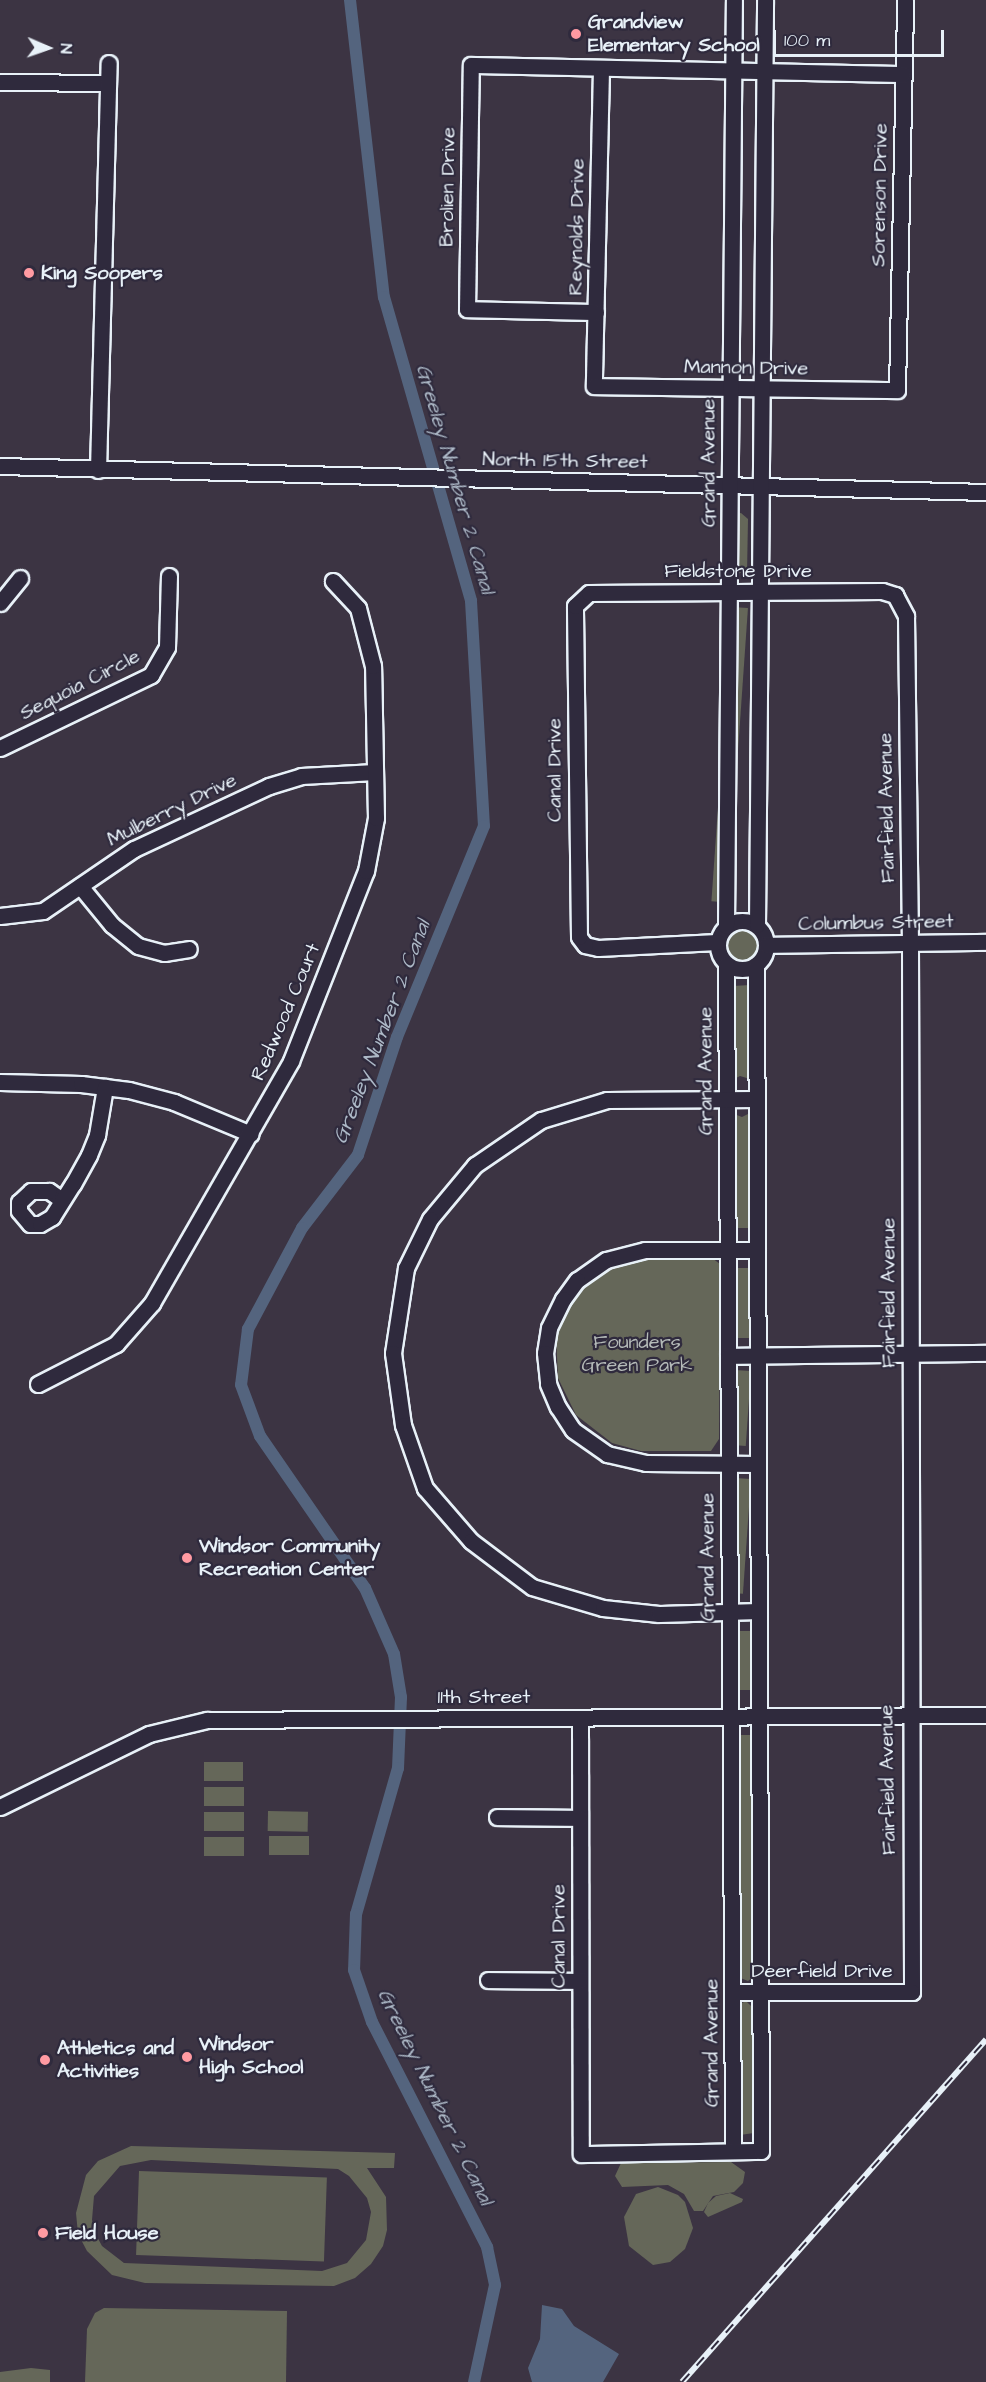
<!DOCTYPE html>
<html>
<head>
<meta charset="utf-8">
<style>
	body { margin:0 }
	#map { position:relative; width:986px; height:2382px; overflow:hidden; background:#3c3443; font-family:"Architects Daughter",sans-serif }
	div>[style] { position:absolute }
	.green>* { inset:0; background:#656759; transform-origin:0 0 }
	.water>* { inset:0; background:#54647e }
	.canal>* { height:12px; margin:-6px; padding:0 6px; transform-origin:6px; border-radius:6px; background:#54647e }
	.roads { filter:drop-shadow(2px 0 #e8f1f8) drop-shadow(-2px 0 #e8f1f8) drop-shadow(0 2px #e8f1f8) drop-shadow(0 -2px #e8f1f8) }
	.minor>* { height:15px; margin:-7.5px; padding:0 7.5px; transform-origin:7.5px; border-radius:7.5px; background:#2f2a3d }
	.minor>.ring { margin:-7.5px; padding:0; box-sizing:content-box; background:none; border:15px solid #2f2a3d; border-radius:50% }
	.rail>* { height:6px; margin-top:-3px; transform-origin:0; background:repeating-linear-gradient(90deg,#2f2a3d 0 11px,#e8f1f8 0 22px); box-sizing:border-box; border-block:2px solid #e8f1f8 }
	.dots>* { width:16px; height:16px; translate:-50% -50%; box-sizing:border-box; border:3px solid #2f2a3d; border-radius:50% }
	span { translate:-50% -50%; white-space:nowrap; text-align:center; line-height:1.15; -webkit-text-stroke:4.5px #2f2a3d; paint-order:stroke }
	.poi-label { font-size:20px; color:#e8f1f8; font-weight:700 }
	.left { translate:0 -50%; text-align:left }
	.street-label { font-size:20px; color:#e8f1f8 }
	.park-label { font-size:20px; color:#b4bab8 }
	.water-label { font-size:21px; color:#adb9c7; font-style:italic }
	.north { position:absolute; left:18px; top:18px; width:60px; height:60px; -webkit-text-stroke:4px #2f2a3d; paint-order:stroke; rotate:92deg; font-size:16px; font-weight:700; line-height:24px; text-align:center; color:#e8f1f8 }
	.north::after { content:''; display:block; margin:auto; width:21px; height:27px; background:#e8f1f8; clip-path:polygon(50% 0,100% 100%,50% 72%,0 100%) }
	.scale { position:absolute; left:773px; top:30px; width:171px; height:27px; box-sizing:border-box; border:3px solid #e8f1f8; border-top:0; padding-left:8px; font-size:18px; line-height:21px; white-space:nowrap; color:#e8f1f8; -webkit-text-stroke:4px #2f2a3d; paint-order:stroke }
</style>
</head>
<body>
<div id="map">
	<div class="green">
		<div style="clip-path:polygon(741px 513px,748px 519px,747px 573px,734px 573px,735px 514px)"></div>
		<div style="left:732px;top:607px;width:16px;height:295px;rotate:4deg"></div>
		<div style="clip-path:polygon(738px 926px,751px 928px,759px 938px,759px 953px,747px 963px,731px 961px,723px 948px,726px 934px)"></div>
		<div style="clip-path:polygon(750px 985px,750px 1079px,740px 1076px,734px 1079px,733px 986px)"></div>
		<div style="clip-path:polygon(750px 1113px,751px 1228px,734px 1228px,734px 1114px,742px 1117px)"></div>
		<div style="clip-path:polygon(652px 1258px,712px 1258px,720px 1264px,719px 1439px,711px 1451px,641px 1451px,612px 1443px,576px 1415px,558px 1378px,556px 1336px,576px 1294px,614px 1266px)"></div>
		<div style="left:735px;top:1268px;width:16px;height:70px"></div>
		<div style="left:735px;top:1370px;width:16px;height:75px;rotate:4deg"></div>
		<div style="left:735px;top:1478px;width:16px;height:115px;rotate:4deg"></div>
		<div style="left:736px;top:1631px;width:16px;height:59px"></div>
		<div style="clip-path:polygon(738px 1735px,752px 1735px,753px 1977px,748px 1981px,738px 1977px)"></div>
		<div style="left:204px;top:1762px;width:39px;height:19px"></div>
		<div style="left:204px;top:1787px;width:40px;height:19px"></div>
		<div style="left:268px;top:1811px;width:40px;height:20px;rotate:1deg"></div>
		<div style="left:204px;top:1812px;width:40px;height:19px"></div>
		<div style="left:269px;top:1836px;width:40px;height:19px"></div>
		<div style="left:204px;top:1837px;width:40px;height:19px"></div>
		<div style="clip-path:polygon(746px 2001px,754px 2009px,754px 2133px,740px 2135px,738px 2005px)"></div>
		<div style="clip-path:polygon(evenodd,131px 2146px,395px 2153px,394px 2168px,367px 2168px,386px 2197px,387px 2230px,383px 2246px,371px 2264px,355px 2278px,334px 2286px,145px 2283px,112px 2275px,87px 2251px,78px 2234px,76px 2213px,86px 2175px,98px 2161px,131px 2146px,151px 2160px,338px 2169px,349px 2176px,367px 2198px,371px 2212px,366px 2240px,347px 2263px,322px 2271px,124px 2263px,102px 2246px,95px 2233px,92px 2220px,94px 2196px,120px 2166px,151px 2160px)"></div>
		<div style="clip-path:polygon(731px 2162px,745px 2172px,743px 2183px,734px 2192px,713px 2196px,703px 2211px,694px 2211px,684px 2194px,668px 2185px,622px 2187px,615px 2176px,621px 2163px)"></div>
		<div style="left:139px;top:2171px;width:188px;height:84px;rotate:2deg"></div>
		<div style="clip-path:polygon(658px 2187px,678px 2195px,685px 2202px,693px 2228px,685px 2249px,670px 2262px,653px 2265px,629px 2246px,624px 2217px,636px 2194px)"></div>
		<div style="clip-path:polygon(730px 2193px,743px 2199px,742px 2202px,708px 2217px,704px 2212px,708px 2203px,716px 2196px)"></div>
		<div style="clip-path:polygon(104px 2308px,287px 2311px,286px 2382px,85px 2382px,87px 2329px,95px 2313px)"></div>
		<div style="clip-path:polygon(31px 2368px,50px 2370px,50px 2382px,0 2382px,0 2372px)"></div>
	</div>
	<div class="water">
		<div style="clip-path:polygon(542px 2305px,562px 2309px,574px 2326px,619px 2354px,603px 2382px,532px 2382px,528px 2368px,540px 2339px)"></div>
	</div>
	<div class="canal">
		<div style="left:350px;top:0;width:299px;rotate:83.5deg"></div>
		<div style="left:384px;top:297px;width:316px;rotate:74deg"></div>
		<div style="left:471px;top:601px;width:225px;rotate:86.7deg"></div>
		<div style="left:484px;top:826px;width:228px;rotate:112.4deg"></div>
		<div style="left:397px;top:1037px;width:124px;rotate:108.3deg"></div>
		<div style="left:358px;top:1155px;width:92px;rotate:127.5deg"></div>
		<div style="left:302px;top:1228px;width:115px;rotate:118.1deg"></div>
		<div style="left:248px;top:1329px;width:56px;rotate:97.1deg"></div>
		<div style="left:241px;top:1385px;width:54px;rotate:69.6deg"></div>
		<div style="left:260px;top:1436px;width:185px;rotate:55.4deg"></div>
		<div style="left:365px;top:1588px;width:72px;rotate:66.3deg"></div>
		<div style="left:394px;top:1654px;width:44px;rotate:80.8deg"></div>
		<div style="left:401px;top:1697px;width:71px;rotate:92.4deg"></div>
		<div style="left:398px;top:1768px;width:152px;rotate:106deg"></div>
		<div style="left:356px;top:1914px;width:56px;rotate:92deg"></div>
		<div style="left:354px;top:1970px;width:55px;rotate:70.9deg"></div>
		<div style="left:372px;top:2022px;width:253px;rotate:62.9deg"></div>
		<div style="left:487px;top:2247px;width:39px;rotate:78deg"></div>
		<div style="left:495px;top:2285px;width:99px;rotate:102.2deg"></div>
	</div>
	<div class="roads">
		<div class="minor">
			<div style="left:601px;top:69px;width:317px;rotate:91.3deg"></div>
			<div style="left:594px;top:386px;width:303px;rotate:0.8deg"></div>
			<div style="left:897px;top:390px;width:390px;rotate:-88.8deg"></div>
			<div style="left:0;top:82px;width:108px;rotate:0.5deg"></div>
			<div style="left:596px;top:312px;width:129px;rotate:-178.7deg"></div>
			<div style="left:467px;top:309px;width:244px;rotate:-89.1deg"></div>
			<div style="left:471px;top:65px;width:432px;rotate:1.2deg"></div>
			<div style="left:0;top:466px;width:986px;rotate:1.51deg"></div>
			<div style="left:98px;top:470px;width:407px;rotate:-88.5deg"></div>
			<div style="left:0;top:603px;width:32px;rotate:-51deg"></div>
			<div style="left:0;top:748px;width:168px;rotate:-25.8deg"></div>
			<div style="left:151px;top:675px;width:32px;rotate:-60deg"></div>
			<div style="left:167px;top:647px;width:71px;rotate:-88.4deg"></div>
			<div style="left:80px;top:886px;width:50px;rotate:50.6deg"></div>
			<div style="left:112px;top:925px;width:33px;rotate:39deg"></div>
			<div style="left:138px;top:946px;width:27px;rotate:15deg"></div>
			<div style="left:164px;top:953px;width:25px;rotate:-9deg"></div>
			<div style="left:0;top:916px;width:43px;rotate:-6.6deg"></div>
			<div style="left:43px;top:911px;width:110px;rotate:-34.3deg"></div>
			<div style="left:134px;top:849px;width:149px;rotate:-25deg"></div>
			<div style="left:269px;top:786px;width:34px;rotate:-17deg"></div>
			<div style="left:301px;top:776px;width:74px;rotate:-3.1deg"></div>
			<div class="ring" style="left:718px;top:921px;width:33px;height:33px"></div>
			<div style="left:757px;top:925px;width:925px;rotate:-89.5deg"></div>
			<div style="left:726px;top:926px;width:926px;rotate:-89.51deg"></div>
			<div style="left:717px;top:942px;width:119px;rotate:177.1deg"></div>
			<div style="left:598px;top:948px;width:13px;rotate:-167deg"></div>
			<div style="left:585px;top:945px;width:10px;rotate:-127deg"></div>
			<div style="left:579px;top:937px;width:331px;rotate:-90.7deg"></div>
			<div style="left:575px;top:606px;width:19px;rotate:-43deg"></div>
			<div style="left:589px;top:593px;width:293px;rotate:-0.4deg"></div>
			<div style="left:882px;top:591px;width:14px;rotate:17deg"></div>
			<div style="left:895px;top:595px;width:24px;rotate:62deg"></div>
			<div style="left:906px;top:616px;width:326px;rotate:89.3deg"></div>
			<div style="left:910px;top:942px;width:1050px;rotate:89.89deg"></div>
			<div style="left:912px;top:1992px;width:180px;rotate:180deg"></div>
			<div style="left:766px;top:945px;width:220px;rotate:-0.8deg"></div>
			<div style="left:726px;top:964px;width:1186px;rotate:89.66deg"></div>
			<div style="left:0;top:1082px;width:81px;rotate:1.4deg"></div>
			<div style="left:81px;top:1084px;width:48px;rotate:7.1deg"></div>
			<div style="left:129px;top:1090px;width:47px;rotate:14.9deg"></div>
			<div style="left:174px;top:1102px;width:83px;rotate:22.6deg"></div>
			<div style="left:757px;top:1099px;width:150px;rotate:179.6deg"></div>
			<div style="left:607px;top:1100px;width:69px;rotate:163.1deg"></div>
			<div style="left:541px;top:1120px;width:80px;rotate:145.7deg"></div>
			<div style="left:475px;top:1165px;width:70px;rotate:129.8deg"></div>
			<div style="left:430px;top:1219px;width:55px;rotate:116.1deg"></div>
			<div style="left:406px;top:1268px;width:86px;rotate:98.7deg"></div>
			<div style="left:393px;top:1353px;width:73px;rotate:82.1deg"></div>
			<div style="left:403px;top:1425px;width:67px;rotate:70.8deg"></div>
			<div style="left:425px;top:1488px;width:70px;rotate:49deg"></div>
			<div style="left:471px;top:1541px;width:76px;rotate:37deg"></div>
			<div style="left:532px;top:1587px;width:74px;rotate:16.5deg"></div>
			<div style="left:603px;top:1608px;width:56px;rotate:6.1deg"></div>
			<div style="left:659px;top:1614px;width:100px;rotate:-1.7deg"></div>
			<div style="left:62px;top:1200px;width:16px;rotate:-145deg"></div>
			<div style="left:49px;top:1191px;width:18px;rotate:180deg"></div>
			<div style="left:31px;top:1191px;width:16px;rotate:137deg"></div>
			<div style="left:19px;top:1202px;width:9px;rotate:90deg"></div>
			<div style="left:19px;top:1211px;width:17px;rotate:50deg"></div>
			<div style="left:30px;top:1224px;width:10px"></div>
			<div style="left:40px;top:1224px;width:14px;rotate:-30deg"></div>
			<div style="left:52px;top:1217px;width:39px;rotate:-58deg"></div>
			<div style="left:73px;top:1184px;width:33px;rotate:-61deg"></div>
			<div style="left:89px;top:1155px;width:22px;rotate:-68deg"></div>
			<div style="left:97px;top:1135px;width:49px;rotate:-80.5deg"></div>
			<div style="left:757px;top:1250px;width:112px;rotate:180deg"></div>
			<div style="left:645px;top:1250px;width:40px;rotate:165.6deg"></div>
			<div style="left:606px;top:1260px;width:35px;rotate:145deg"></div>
			<div style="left:577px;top:1280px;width:24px;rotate:126deg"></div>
			<div style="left:563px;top:1299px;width:32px;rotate:116deg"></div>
			<div style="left:549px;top:1328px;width:25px;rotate:99deg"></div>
			<div style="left:545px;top:1353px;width:31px;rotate:84deg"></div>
			<div style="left:548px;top:1384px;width:25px;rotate:67deg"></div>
			<div style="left:558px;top:1407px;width:27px;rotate:57deg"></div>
			<div style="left:573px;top:1430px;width:42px;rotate:35.2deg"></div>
			<div style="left:607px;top:1454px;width:40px;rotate:13deg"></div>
			<div style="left:646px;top:1463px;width:112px;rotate:0.5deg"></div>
			<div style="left:728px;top:1356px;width:258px;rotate:-0.7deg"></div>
			<div style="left:38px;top:1384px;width:88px;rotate:-27.1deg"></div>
			<div style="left:116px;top:1344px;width:55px;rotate:-48.7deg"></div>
			<div style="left:152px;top:1303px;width:279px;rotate:-60.1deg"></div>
			<div style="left:291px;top:1061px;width:204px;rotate:-68.5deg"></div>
			<div style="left:366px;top:871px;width:54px;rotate:-79.3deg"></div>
			<div style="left:376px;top:818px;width:152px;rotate:-91.1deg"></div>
			<div style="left:373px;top:666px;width:60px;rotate:-104.5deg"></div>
			<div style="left:358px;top:608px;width:37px;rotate:-133deg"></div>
			<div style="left:580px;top:1718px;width:436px;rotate:89.9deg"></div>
			<div style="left:581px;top:2154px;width:180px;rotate:-1deg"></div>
			<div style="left:761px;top:2151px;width:1186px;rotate:-90.24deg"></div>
			<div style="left:0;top:1807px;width:166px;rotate:-26.1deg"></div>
			<div style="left:149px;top:1734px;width:60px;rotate:-13.6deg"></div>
			<div style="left:207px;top:1720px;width:779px;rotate:-0.37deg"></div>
			<div style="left:497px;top:1817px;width:83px;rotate:0.7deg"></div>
			<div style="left:488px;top:1980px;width:92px;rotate:0.6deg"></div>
		</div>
	</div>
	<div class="rail">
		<div style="left:682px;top:2382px;width:458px;rotate:-48.4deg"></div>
	</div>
	<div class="dots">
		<div style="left:576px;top:34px;background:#ff9aa2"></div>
		<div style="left:29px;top:273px;background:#ff9aa2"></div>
		<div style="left:187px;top:1558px;background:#ff9aa2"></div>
		<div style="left:187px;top:2057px;background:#ff9aa2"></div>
		<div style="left:45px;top:2060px;background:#ff9aa2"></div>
		<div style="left:43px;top:2233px;background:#ff9aa2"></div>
	</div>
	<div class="poi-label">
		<span class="left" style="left:588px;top:34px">Grandview<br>Elementary School</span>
		<span class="left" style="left:41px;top:273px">King Soopers</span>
		<span class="left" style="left:199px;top:1558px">Windsor Community<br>Recreation Center</span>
		<span class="left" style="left:199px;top:2056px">Windsor<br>High School</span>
		<span class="left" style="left:57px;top:2060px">Athletics and<br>Activities</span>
		<span class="left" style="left:55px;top:2233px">Field House</span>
	</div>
	<div class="street-label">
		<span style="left:448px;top:187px;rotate:-89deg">Brolien Drive</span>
		<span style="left:880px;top:195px;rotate:-89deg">Sorenson Drive</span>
		<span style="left:577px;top:227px;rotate:-89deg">Reynolds Drive</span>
		<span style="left:746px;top:368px;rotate:1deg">Mannon Drive</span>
		<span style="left:565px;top:461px;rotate:1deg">North 15th Street</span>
		<span style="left:709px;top:463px;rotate:-90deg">Grand Avenue</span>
		<span style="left:738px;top:571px">Fieldstone Drive</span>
		<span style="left:80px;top:685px;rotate:-27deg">Sequoia Circle</span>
		<span style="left:555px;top:770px;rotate:-90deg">Canal Drive</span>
		<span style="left:887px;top:808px;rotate:-91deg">Fairfield Avenue</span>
		<span style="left:172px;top:810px;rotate:-26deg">Mulberry Drive</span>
		<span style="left:876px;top:923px;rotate:-1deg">Columbus Street</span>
		<span style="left:286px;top:1012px;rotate:-67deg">Redwood Court</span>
		<span style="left:706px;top:1071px;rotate:-90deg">Grand Avenue</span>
		<span style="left:889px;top:1293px;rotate:-90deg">Fairfield Avenue</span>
		<span style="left:708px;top:1557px;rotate:-90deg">Grand Avenue</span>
		<span style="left:484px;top:1697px">11th Street</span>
		<span style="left:888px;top:1780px;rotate:-91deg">Fairfield Avenue</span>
		<span style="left:559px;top:1936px;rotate:-90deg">Canal Drive</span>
		<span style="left:822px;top:1971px">Deerfield Drive</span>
		<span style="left:712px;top:2043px;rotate:-90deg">Grand Avenue</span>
	</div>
	<div class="park-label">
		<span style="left:637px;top:1354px">Founders<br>Green Park</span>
	</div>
	<div class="water-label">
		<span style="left:455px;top:479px;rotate:74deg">Greeley Number 2 Canal</span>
		<span style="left:382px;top:1032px;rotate:-69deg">Greeley Number 2 Canal</span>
		<span style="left:435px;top:2097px;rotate:64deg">Greeley Number 2 Canal</span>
	</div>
	<div class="north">N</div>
	<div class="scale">100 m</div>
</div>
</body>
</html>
